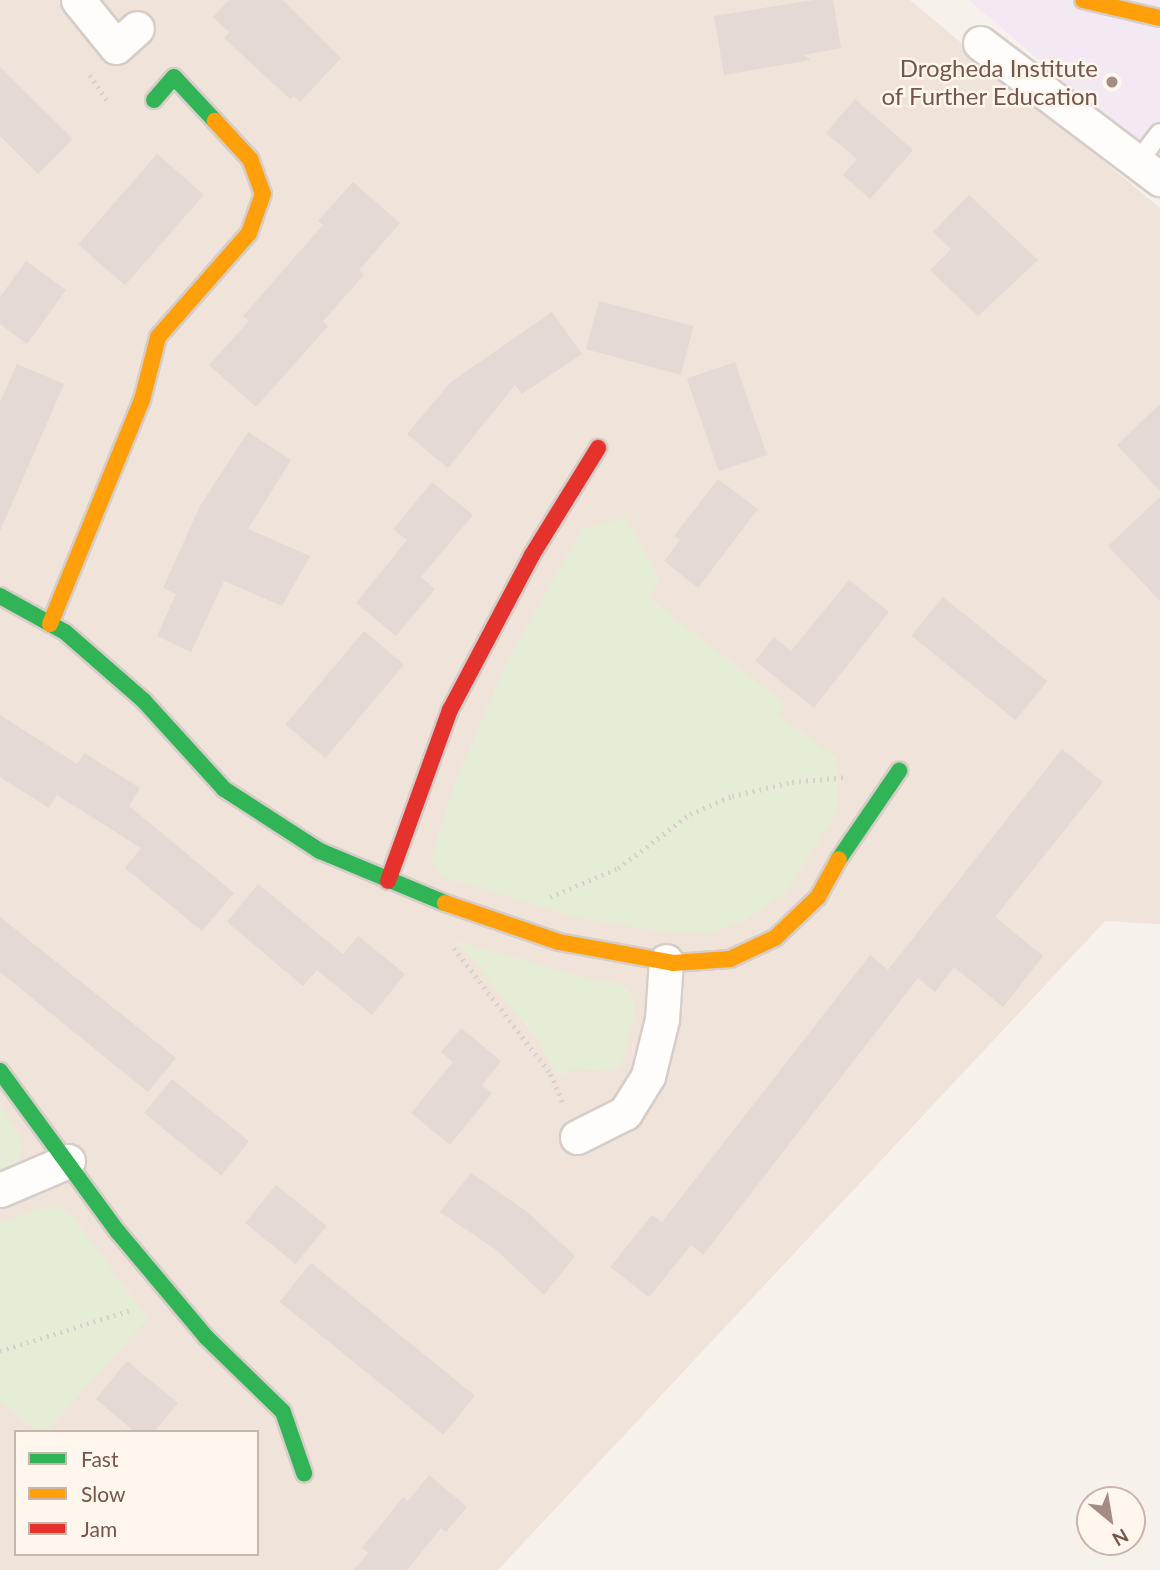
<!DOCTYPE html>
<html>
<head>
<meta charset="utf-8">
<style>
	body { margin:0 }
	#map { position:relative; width:1160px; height:1570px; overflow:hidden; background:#f7f1ec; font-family:Lato,sans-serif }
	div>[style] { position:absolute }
	.residential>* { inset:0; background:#f0e3d9 }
	.education>* { inset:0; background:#f2e9f3 }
	.green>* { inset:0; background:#e6edd7 }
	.building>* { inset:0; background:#e4d9d3; transform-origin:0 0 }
	.path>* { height:4.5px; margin-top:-2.25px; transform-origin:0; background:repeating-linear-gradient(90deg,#dad0ce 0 2px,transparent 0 7px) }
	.roads { filter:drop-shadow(2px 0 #d6cdc8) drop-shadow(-2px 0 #d6cdc8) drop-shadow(0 2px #d6cdc8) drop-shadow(0 -2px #d6cdc8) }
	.lane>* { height:18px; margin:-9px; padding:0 9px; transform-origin:9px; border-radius:9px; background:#fefdfc }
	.street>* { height:33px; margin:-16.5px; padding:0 16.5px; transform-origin:16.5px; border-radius:16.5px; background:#fefdfc }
	.fast>* { height:16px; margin:-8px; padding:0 8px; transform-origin:8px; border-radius:8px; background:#30b455 }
	.slow>* { height:16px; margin:-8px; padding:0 8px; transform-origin:8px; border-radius:8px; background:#ff9f0a }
	.jam>* { height:16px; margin:-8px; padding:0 8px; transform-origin:8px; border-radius:8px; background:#e5322d }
	.dots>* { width:19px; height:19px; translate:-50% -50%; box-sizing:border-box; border:4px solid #fff6ed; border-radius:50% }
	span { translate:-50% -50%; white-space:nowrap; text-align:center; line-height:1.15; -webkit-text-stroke:5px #fff6ed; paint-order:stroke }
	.poi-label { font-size:24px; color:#76554b }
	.right { translate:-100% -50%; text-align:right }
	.legend { position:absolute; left:14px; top:1430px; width:245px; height:126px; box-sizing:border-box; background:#fff6ed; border:2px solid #c8b6ac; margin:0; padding:9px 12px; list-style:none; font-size:21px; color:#76554b }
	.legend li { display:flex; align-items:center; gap:14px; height:35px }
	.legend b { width:35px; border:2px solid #c8b6ac }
	.north { position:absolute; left:1076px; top:1486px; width:70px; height:70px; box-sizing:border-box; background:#fff6ed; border:2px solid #c8b6ac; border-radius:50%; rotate:150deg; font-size:19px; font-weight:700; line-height:28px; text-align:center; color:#76554b }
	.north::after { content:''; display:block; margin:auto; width:24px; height:32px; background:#a38c83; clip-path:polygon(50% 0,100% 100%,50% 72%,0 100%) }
</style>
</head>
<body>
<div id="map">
	<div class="residential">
		<div style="clip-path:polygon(evenodd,0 0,910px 0,1160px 208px,1160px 924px,1105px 921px,498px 1570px,0 1570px,0 0,16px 1432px,257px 1432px,257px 1554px,16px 1554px,16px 1432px)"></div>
	</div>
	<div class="education">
		<div style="clip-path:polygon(969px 0,1160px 0,1160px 164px)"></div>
	</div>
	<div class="green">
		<div style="clip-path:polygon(626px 518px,660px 580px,649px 598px,786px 705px,778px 715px,837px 759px,838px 811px,786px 891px,746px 920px,711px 933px,663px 932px,570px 916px,442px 876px,434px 868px,432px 855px,455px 783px,510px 655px,583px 528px)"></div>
		<div style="clip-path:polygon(457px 941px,585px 978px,621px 984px,631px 993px,635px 1012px,622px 1064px,614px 1071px,574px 1069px,558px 1076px,536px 1038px)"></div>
		<div style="clip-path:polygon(0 1106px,23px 1142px,19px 1162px,0 1177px)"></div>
		<div style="clip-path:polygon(58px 1206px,72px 1216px,148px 1318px,46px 1432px,39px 1432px,0 1401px,0 1224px,34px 1210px)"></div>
	</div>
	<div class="building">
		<div style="clip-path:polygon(229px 0,283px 0,341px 58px,300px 102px,294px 96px,290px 99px,224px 38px,229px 32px,213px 17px)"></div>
		<div style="clip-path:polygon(814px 0,833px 0,841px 48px,804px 55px,811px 60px,724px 75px,714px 16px)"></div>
		<div style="clip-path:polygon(0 67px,73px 139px,38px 174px,0 136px)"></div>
		<div style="clip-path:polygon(855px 99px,913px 150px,870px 199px,843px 175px,857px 159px,826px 133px)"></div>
		<div style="left:157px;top:154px;width:62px;height:120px;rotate:41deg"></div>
		<div style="clip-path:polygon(353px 182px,400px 223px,359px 270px,364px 275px,323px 321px,328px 326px,256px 407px,209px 365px,249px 321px,243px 316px,323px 225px,318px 221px)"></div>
		<div style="clip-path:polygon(969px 195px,1038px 260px,978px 316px,930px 270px,951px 249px,933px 232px)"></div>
		<div style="clip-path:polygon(26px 261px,66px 290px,27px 344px,0 324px,0 297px)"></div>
		<div style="left:599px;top:301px;width:98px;height:50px;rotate:15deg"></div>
		<div style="clip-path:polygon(552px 312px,582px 354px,522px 394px,515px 385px,448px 468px,407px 434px,451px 382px)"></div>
		<div style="left:735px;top:362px;width:98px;height:51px;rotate:71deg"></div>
		<div style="clip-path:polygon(17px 364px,64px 384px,0 531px,0 402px)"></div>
		<div style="clip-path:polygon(1160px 404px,1160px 491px,1117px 445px)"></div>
		<div style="clip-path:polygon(248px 432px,291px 460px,248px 529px,310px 556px,282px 606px,224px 581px,191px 652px,157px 636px,176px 594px,163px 588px,200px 506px)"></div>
		<div style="clip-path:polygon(718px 479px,758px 509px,698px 588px,664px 561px,680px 540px,674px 536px)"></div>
		<div style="clip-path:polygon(432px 482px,473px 515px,421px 577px,435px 589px,396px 636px,356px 603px,407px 540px,393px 529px)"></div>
		<div style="clip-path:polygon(1160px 497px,1160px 601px,1108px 546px)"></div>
		<div style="clip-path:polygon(849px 580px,889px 612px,814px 708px,755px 661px,774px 637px,791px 651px)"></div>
		<div style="left:943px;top:597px;width:134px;height:50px;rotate:39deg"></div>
		<div style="left:364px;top:631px;width:52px;height:122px;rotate:40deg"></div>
		<div style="clip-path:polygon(0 715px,77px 764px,84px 753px,140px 788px,129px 806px,234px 893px,202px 931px,125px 868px,141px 848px,57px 795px,49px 808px,0 777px)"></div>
		<div style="clip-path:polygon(1062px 749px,1103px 782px,995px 917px,1043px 956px,1003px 1007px,954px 967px,935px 992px,918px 978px,703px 1255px,691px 1245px,649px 1297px,610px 1267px,652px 1215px,662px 1222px,870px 955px,888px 970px)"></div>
		<div style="clip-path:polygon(258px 884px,343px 954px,358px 936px,405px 974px,372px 1015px,317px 970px,303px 986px,227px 922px)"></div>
		<div style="clip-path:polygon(0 917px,176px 1058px,148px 1092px,0 972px)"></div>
		<div style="clip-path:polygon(461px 1028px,501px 1061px,482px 1085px,492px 1093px,450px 1145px,411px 1113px,453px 1062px,441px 1052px)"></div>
		<div style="left:172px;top:1079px;width:99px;height:44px;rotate:39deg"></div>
		<div style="clip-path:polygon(471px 1173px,526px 1211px,575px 1256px,544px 1295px,495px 1249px,440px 1212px)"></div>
		<div style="left:276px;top:1185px;width:65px;height:49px;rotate:39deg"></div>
		<div style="left:311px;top:1263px;width:211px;height:50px;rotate:39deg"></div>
		<div style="clip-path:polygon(127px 1361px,178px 1403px,154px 1432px,135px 1432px,96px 1399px)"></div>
		<div style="clip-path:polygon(429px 1475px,467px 1507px,446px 1532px,441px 1528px,407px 1570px,354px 1570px,368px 1553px,362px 1548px,403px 1497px,408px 1501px)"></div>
	</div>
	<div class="path">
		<div style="left:90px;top:75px;width:32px;rotate:56deg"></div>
		<div style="left:550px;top:897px;width:74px;rotate:-23.1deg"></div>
		<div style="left:618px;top:868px;width:90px;rotate:-36.9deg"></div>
		<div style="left:690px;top:814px;width:46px;rotate:-23.2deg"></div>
		<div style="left:732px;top:796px;width:62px;rotate:-13.1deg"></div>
		<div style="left:792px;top:782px;width:55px;rotate:-5.2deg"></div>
		<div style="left:454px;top:948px;width:159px;rotate:52.4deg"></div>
		<div style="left:551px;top:1074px;width:35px;rotate:68deg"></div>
		<div style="left:0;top:1351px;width:140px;rotate:-17.4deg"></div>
	</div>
	<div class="roads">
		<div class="lane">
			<div style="left:1138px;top:162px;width:36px;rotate:-53deg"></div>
		</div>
		<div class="street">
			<div style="left:78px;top:0;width:60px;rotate:51deg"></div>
			<div style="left:116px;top:47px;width:28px;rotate:-42deg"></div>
			<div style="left:980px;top:43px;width:226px;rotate:37.1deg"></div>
			<div style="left:577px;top:1137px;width:54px;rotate:-26.6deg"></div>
			<div style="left:625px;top:1113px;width:44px;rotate:-58.1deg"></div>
			<div style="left:648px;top:1076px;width:59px;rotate:-76.2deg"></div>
			<div style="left:662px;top:1019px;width:58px;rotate:-86.1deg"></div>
			<div style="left:0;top:1190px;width:74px;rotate:-23.1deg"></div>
		</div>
		<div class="fast">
			<div style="left:154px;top:100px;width:30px;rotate:-49deg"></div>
			<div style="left:174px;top:77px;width:60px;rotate:47deg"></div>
			<div style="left:0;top:596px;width:74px;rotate:29deg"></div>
			<div style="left:65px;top:632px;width:105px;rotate:41.1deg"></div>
			<div style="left:144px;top:701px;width:119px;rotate:47.7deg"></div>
			<div style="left:224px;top:789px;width:114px;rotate:32.9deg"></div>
			<div style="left:320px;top:851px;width:135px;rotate:22.6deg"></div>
			<div style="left:839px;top:859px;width:107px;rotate:-55.7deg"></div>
			<div style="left:0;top:1071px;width:200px;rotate:53.8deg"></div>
			<div style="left:118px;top:1232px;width:137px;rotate:50deg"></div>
			<div style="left:206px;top:1337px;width:107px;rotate:44.2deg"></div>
			<div style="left:283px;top:1412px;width:65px;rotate:71deg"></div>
		</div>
		<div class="slow">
			<div style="left:1083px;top:0;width:79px;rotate:13.2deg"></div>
			<div style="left:50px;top:624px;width:242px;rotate:-67.7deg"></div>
			<div style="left:142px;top:400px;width:65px;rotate:-75.7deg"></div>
			<div style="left:158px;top:337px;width:138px;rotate:-48.8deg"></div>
			<div style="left:249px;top:233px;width:41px;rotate:-70.3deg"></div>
			<div style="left:263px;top:194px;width:37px;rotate:-110deg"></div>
			<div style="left:250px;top:159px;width:52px;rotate:-132.6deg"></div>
			<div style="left:445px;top:903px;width:120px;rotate:18.9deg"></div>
			<div style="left:559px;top:942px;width:116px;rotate:10.4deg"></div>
			<div style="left:673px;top:963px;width:57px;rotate:-4deg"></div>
			<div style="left:730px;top:959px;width:50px;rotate:-25deg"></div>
			<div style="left:775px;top:938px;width:59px;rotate:-43.6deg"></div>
			<div style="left:818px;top:897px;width:43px;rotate:-61.1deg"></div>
		</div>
		<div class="jam">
			<div style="left:388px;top:881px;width:182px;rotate:-70.1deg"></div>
			<div style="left:450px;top:710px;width:175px;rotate:-62.1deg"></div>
			<div style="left:532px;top:555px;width:126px;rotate:-58.3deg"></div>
		</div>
	</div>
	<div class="dots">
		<div style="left:1112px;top:82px;background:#a38c83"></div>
	</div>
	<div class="poi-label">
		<span class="right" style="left:1098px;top:82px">Drogheda Institute<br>of Further Education</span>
	</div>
	<ul class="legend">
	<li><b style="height:9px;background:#30b455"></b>Fast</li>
	<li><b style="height:9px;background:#ff9f0a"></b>Slow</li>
	<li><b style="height:9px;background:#e5322d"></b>Jam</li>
	</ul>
	<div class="north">N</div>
</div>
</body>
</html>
